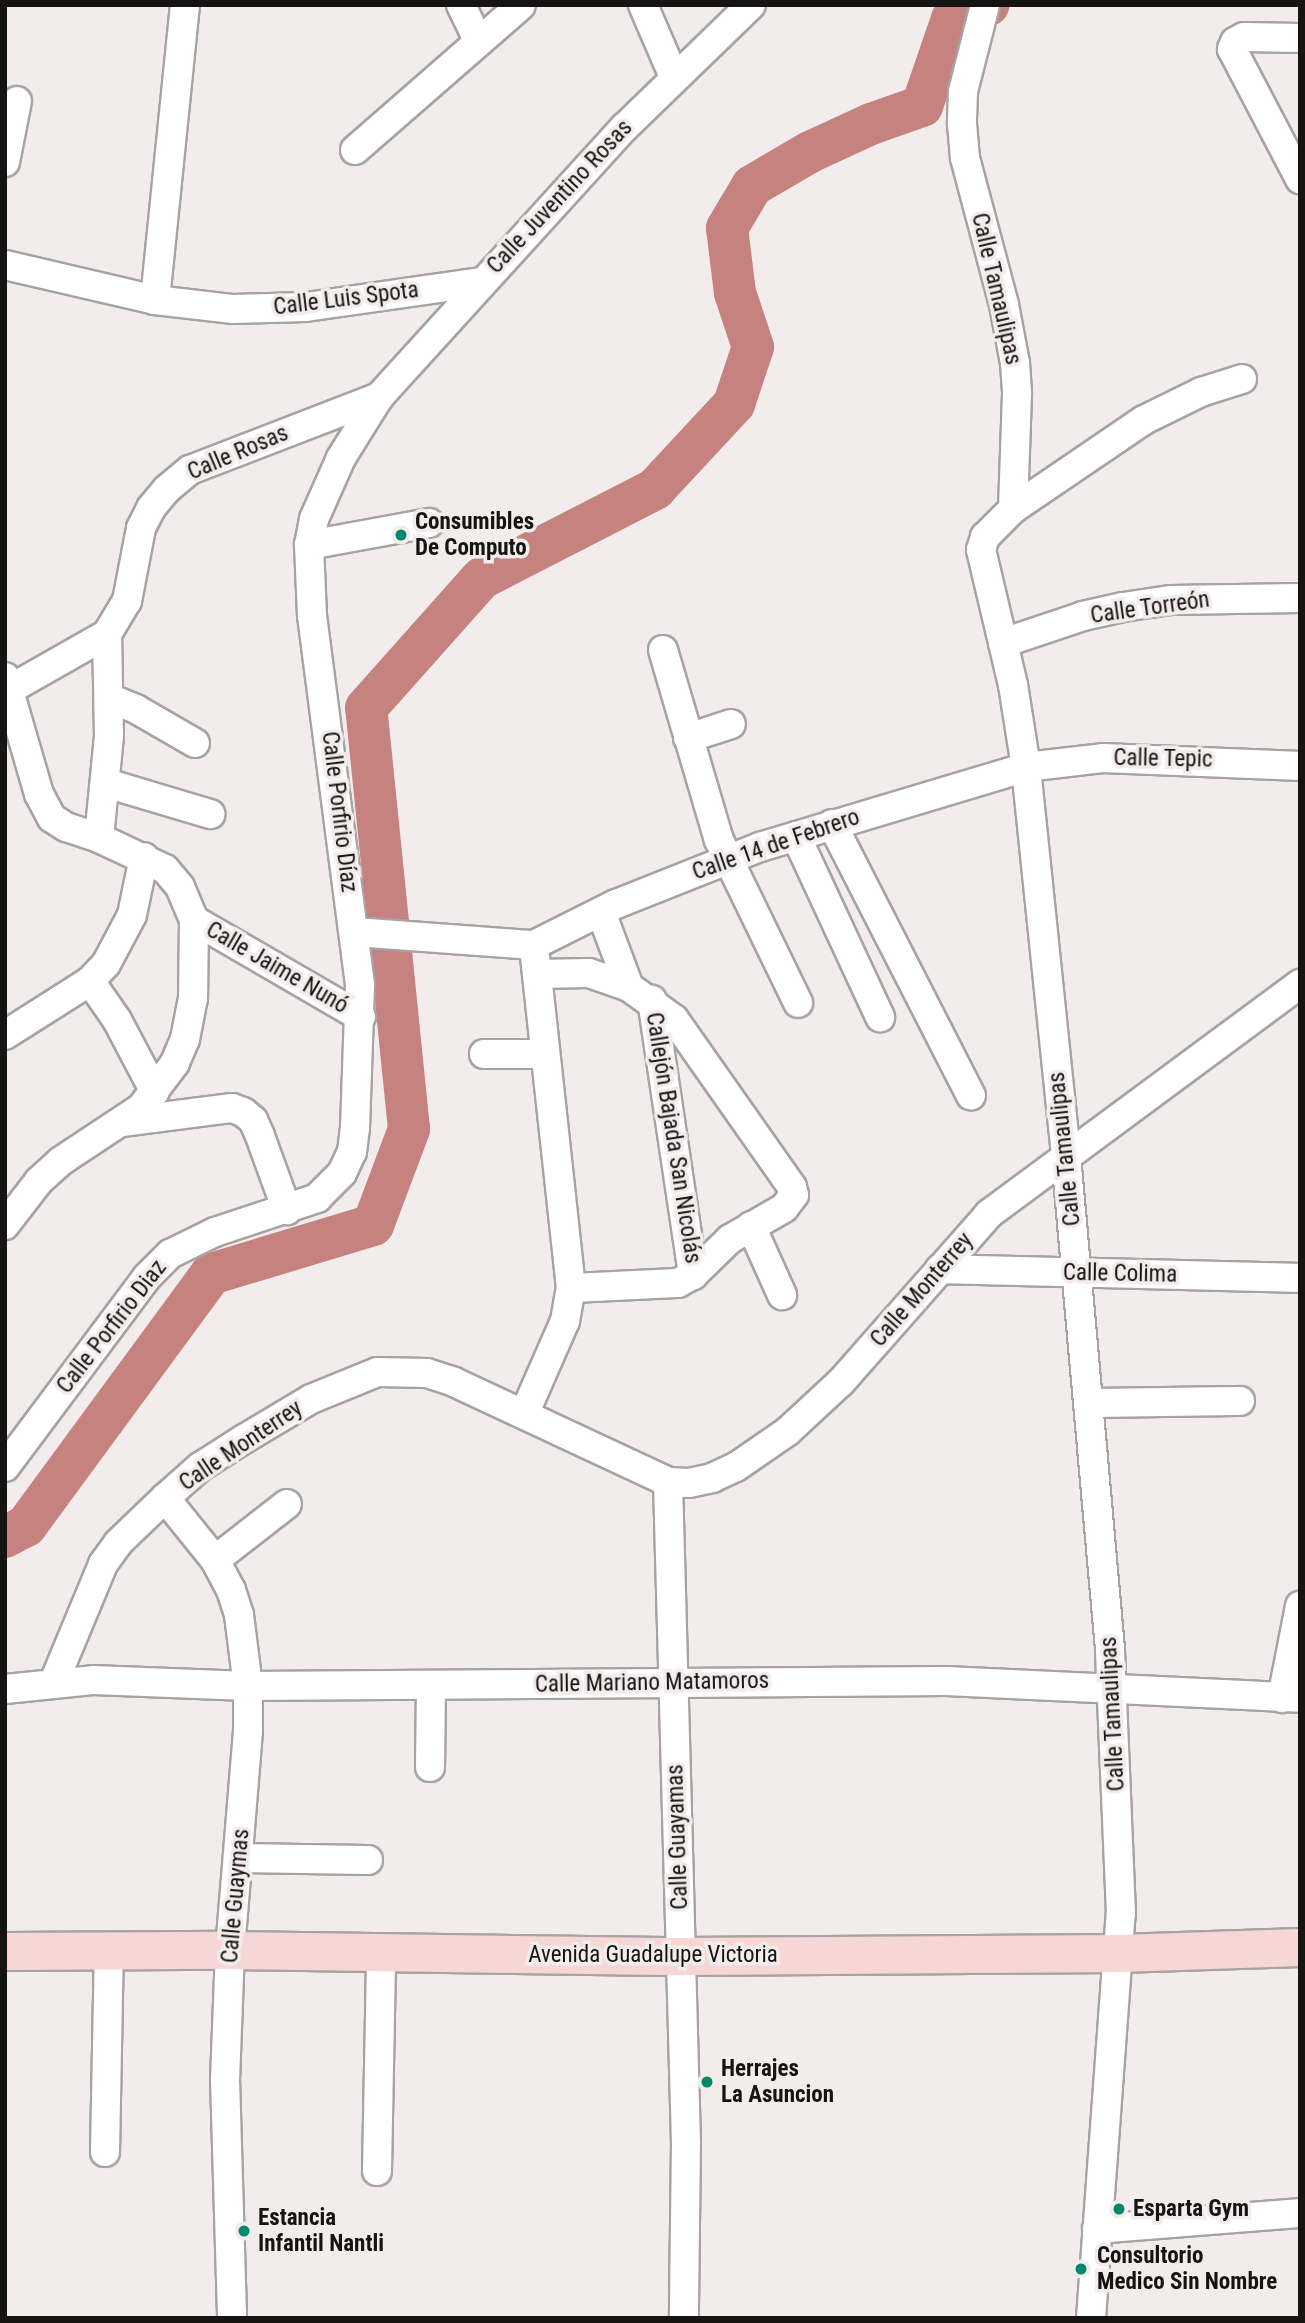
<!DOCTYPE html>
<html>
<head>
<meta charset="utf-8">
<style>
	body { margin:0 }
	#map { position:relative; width:1305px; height:2323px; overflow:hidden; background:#f3ecec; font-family:"Roboto Condensed",sans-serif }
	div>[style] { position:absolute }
	.river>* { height:42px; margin:-21px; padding:0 21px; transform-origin:21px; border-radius:21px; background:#c6827f }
	.roads { filter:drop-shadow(2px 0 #a9a2a2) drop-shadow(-2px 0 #a9a2a2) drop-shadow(0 2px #a9a2a2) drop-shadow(0 -2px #a9a2a2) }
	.minor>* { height:28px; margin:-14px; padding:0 14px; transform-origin:14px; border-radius:14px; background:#fff }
	.major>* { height:37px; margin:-18.5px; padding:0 18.5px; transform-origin:18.5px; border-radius:18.5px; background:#f6d7d6 }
	.dots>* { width:19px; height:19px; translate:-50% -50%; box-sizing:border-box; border:4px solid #f3ecec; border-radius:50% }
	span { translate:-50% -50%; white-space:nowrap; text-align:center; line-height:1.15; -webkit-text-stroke:7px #f3ecec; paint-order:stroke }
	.street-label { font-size:23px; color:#161313 }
	.poi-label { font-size:23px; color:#161313; font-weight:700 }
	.left { translate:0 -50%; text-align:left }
	.frame { position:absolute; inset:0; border:7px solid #161313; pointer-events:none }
</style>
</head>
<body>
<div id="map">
	<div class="river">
		<div style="left:5px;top:1537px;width:24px;rotate:-28deg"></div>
		<div style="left:26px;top:1526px;width:313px;rotate:-53.7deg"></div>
		<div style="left:211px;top:1274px;width:169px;rotate:-16.8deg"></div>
		<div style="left:373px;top:1225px;width:103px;rotate:-69.4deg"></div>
		<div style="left:409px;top:1129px;width:423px;rotate:-95.8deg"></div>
		<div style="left:366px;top:708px;width:174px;rotate:-48.3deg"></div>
		<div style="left:482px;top:578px;width:195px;rotate:-27.2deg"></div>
		<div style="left:655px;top:489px;width:116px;rotate:-47.1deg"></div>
		<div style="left:734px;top:404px;width:60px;rotate:-71.6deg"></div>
		<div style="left:753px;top:347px;width:57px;rotate:-108.4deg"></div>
		<div style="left:735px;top:293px;width:65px;rotate:-97deg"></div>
		<div style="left:727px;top:228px;width:49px;rotate:-59.2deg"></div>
		<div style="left:752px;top:186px;width:67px;rotate:-30.4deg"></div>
		<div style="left:810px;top:152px;width:67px;rotate:-24.7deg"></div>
		<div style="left:871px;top:124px;width:54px;rotate:-19.4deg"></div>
		<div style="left:922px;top:106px;width:92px;rotate:-71deg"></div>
		<div style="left:952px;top:19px;width:39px;rotate:-21deg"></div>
	</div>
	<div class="roads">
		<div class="minor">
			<div style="left:461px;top:5px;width:41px;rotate:64.1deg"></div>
			<div style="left:643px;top:5px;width:78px;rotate:66.7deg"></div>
			<div style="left:985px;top:5px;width:89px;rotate:104.3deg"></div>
			<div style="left:963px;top:91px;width:33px;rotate:92deg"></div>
			<div style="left:962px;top:124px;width:34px;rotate:85deg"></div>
			<div style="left:965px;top:158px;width:152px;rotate:75.1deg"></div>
			<div style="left:1004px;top:305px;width:59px;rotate:79.3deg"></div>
			<div style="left:1015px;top:363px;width:31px;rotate:86deg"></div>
			<div style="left:1017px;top:394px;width:115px;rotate:92deg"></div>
			<div style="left:1300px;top:38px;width:56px;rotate:-179deg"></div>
			<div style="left:1244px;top:37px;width:10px;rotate:151deg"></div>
			<div style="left:1235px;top:42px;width:8px;rotate:113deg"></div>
			<div style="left:1232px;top:49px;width:147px;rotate:62.4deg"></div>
			<div style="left:355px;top:150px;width:220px;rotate:-41.1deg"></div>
			<div style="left:5px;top:162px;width:62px;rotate:-78.9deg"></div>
			<div style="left:5px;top:265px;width:154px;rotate:13.1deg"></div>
			<div style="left:155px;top:300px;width:79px;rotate:6.6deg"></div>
			<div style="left:233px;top:309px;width:73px;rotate:-1.6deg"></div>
			<div style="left:306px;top:307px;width:178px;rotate:-8.1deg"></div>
			<div style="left:155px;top:300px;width:297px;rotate:-84.2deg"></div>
			<div style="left:309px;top:545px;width:122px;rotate:-10.4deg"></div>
			<div style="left:1003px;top:643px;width:84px;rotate:-18.6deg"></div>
			<div style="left:1083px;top:616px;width:41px;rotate:-12.7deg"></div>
			<div style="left:1123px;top:607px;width:49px;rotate:-8.3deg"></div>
			<div style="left:1171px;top:600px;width:129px;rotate:-0.9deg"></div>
			<div style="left:663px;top:650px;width:198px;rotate:73.6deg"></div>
			<div style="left:719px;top:840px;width:181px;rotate:64.1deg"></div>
			<div style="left:5px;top:677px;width:122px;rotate:73.8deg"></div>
			<div style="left:39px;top:794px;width:27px;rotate:62deg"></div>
			<div style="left:52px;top:818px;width:17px;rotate:33deg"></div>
			<div style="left:66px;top:827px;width:35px;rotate:18deg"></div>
			<div style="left:99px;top:838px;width:73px;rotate:25.2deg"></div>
			<div style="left:165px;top:869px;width:23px;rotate:50deg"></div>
			<div style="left:180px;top:887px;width:36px;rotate:67deg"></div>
			<div style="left:194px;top:920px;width:78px;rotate:90.7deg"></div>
			<div style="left:193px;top:998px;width:42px;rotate:101deg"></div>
			<div style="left:185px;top:1039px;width:26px;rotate:113deg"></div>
			<div style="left:175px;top:1063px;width:56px;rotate:127.1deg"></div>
			<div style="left:141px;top:1108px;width:96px;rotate:146.5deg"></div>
			<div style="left:61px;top:1161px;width:30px;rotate:138deg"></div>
			<div style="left:39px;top:1181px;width:56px;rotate:127.7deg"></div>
			<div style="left:5px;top:692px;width:117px;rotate:-29.6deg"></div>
			<div style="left:109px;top:698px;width:29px;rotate:22deg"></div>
			<div style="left:136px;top:709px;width:68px;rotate:30deg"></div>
			<div style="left:688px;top:738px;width:45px;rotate:-18deg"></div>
			<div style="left:106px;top:783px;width:109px;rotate:16.6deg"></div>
			<div style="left:832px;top:824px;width:305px;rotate:62.9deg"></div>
			<div style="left:796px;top:836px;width:200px;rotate:65.1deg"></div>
			<div style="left:99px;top:838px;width:102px;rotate:-84.4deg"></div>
			<div style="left:109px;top:736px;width:102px;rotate:-91.1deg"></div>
			<div style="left:107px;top:634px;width:39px;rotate:-59deg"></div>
			<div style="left:127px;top:601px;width:74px;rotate:-79.1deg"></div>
			<div style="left:141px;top:528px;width:22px;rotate:-63deg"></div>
			<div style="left:151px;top:508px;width:25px;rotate:-50deg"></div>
			<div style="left:167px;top:489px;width:30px;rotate:-40deg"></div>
			<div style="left:190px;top:470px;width:203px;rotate:-21.1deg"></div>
			<div style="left:601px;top:912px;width:80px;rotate:69.5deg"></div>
			<div style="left:194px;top:920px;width:193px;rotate:30.1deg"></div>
			<div style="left:355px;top:932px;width:179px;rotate:4.2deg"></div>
			<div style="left:534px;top:945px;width:92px;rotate:-26.6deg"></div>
			<div style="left:616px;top:904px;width:155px;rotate:-21.6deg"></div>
			<div style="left:760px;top:847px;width:278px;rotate:-16.7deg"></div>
			<div style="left:1026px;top:767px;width:79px;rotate:-6.6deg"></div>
			<div style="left:1104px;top:758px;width:196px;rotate:2.3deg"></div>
			<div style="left:537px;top:974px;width:52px;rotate:-1.1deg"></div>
			<div style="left:589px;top:973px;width:42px;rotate:19.3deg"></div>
			<div style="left:629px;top:987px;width:55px;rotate:35.4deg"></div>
			<div style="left:674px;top:1019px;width:205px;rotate:54.9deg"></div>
			<div style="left:792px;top:1187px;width:8px;rotate:76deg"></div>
			<div style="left:794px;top:1195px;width:16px;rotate:128deg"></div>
			<div style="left:784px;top:1208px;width:62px;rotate:150.1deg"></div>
			<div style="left:730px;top:1239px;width:52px;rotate:135.8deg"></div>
			<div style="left:693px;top:1275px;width:17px;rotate:152deg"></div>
			<div style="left:678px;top:1283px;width:107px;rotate:177.3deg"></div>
			<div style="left:90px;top:981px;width:47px;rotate:55.3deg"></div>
			<div style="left:117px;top:1020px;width:81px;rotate:62.2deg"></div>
			<div style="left:652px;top:1000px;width:278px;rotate:81.5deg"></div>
			<div style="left:5px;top:1035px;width:101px;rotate:-32.4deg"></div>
			<div style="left:90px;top:981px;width:23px;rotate:-47deg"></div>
			<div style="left:106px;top:964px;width:55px;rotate:-62deg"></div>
			<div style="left:132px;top:915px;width:59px;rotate:-78.3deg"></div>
			<div style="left:484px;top:1054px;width:61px"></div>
			<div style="left:122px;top:1122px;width:111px;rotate:-7.3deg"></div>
			<div style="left:232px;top:1108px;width:12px;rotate:20deg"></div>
			<div style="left:243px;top:1112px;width:13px;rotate:39deg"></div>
			<div style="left:253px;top:1120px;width:17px;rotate:66deg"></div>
			<div style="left:260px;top:1136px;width:79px;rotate:70deg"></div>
			<div style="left:751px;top:1226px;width:76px;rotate:65.8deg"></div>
			<div style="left:940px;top:1269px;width:360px;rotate:1.4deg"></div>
			<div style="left:1089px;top:1403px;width:151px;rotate:-0.8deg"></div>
			<div style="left:525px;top:1412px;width:99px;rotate:-66.3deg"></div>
			<div style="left:565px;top:1321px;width:34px;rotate:-80deg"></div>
			<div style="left:571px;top:1288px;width:335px;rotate:-96.2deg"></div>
			<div style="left:5px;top:1467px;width:237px;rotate:-53.2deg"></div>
			<div style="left:147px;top:1277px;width:33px;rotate:-45deg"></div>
			<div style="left:170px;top:1254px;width:50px;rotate:-26.1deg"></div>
			<div style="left:215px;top:1232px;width:108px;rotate:-18.4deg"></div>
			<div style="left:317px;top:1198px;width:35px;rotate:-45deg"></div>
			<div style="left:342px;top:1173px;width:23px;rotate:-65deg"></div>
			<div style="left:352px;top:1152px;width:24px;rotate:-83deg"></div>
			<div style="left:355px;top:1128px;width:143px;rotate:-88deg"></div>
			<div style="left:360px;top:985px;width:372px;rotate:-97.4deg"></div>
			<div style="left:312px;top:616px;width:71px;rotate:-92.4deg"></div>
			<div style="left:309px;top:545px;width:26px;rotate:-79deg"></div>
			<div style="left:314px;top:519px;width:67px;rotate:-66.1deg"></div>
			<div style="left:341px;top:458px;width:72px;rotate:-58.1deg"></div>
			<div style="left:379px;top:397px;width:365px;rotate:-47.7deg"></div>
			<div style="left:625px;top:127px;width:175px;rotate:-44.1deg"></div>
			<div style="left:668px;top:1482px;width:660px;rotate:88.44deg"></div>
			<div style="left:686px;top:2142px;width:176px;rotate:90.7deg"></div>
			<div style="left:165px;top:1498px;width:80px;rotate:51.1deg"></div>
			<div style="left:215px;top:1560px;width:34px;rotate:62deg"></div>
			<div style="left:231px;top:1590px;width:26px;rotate:72deg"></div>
			<div style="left:239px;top:1615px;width:72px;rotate:82.8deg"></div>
			<div style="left:248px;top:1686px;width:45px;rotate:90deg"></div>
			<div style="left:248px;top:1731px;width:220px;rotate:94.7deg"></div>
			<div style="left:230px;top:1950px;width:129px;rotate:92.2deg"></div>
			<div style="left:225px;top:2079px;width:239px;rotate:88.3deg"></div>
			<div style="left:215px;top:1560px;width:91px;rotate:-37.9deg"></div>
			<div style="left:54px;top:1682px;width:128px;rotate:-67.4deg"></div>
			<div style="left:103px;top:1564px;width:26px;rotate:-54deg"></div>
			<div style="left:118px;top:1543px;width:65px;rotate:-43.8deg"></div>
			<div style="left:165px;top:1498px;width:47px;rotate:-41.5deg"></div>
			<div style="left:200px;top:1467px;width:52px;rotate:-32.5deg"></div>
			<div style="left:244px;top:1439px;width:78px;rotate:-30.8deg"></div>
			<div style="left:311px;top:1399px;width:71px;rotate:-22.2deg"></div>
			<div style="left:377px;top:1372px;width:50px;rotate:1.1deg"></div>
			<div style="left:427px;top:1373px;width:28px;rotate:18deg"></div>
			<div style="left:454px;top:1382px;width:236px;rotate:25deg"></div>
			<div style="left:668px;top:1482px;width:21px;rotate:3deg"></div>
			<div style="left:689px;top:1483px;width:24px;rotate:-12deg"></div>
			<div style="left:712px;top:1478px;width:26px;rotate:-25deg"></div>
			<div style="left:736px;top:1467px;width:63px;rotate:-34.7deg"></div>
			<div style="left:788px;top:1431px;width:72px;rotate:-42.8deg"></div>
			<div style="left:841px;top:1382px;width:224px;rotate:-48.6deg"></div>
			<div style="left:989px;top:1214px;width:387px;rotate:-36.5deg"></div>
			<div style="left:5px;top:1689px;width:88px;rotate:-5.8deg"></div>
			<div style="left:93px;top:1680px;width:155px;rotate:2.2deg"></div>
			<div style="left:248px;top:1686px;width:698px;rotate:-0.41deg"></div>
			<div style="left:946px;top:1681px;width:354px;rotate:2.7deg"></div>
			<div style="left:1282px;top:1698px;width:94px;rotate:-78.9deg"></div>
			<div style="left:430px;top:1767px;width:82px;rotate:-89.3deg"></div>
			<div style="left:239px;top:1858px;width:129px;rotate:0.9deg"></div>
			<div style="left:105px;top:2152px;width:202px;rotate:-88.9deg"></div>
			<div style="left:377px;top:2171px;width:218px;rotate:-88.9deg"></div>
			<div style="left:1097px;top:2229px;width:204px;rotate:-4.5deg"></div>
			<div style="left:1091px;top:2318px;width:405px;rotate:-85.8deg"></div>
			<div style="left:1121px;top:1914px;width:265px;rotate:-92.4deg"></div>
			<div style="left:1110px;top:1649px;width:496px;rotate:-95.1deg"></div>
			<div style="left:1066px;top:1155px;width:390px;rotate:-95.9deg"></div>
			<div style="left:1026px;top:767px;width:83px;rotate:-99deg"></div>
			<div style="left:1013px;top:685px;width:139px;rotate:-103.3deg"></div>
			<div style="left:981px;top:550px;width:14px;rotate:-73deg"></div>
			<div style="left:985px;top:537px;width:40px;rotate:-45deg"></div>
			<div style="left:1013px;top:509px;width:158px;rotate:-34.2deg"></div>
			<div style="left:1144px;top:420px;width:64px;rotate:-26.2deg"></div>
			<div style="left:1201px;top:392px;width:43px;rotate:-17.6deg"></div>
		</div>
		<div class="major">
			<div style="left:5px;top:1951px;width:225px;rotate:-0.3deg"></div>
			<div style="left:230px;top:1950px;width:452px;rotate:0.8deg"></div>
			<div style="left:682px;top:1956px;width:437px;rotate:-0.4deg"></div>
			<div style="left:1119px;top:1953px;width:181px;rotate:-1.9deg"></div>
		</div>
	</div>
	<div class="dots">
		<div style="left:401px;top:535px;background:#01886c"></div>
		<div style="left:707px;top:2082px;background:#01886c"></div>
		<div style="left:1119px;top:2209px;background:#01886c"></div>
		<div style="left:244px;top:2231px;background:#01886c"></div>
		<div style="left:1081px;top:2269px;background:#01886c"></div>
	</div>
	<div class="street-label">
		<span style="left:560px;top:197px;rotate:-47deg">Calle Juventino Rosas</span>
		<span style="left:996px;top:289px;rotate:77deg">Calle Tamaulipas</span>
		<span style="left:346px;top:299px;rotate:-7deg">Calle Luis Spota</span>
		<span style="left:238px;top:453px;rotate:-23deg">Calle Rosas</span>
		<span style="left:1150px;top:608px;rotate:-8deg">Calle Torreón</span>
		<span style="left:1163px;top:759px;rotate:1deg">Calle Tepic</span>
		<span style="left:339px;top:812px;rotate:83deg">Calle Porfirio Díaz</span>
		<span style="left:776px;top:845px;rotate:-19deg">Calle 14 de Febrero</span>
		<span style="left:277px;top:968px;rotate:30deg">Calle Jaime Nunó</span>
		<span style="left:673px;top:1138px;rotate:81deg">Callejón Bajada San Nicolás</span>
		<span style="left:1065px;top:1149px;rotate:-96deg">Calle Tamaulipas</span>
		<span style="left:1120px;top:1274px;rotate:1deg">Calle Colima</span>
		<span style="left:922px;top:1290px;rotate:-49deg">Calle Monterrey</span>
		<span style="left:112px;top:1327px;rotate:-52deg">Calle Porfirio Diaz</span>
		<span style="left:241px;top:1446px;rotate:-34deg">Calle Monterrey</span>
		<span style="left:652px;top:1683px;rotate:-1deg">Calle Mariano Matamoros</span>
		<span style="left:1113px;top:1714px;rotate:-93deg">Calle Tamaulipas</span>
		<span style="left:678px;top:1837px;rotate:-92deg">Calle Guayamas</span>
		<span style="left:236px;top:1896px;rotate:-85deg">Calle Guaymas</span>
		<span style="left:653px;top:1955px">Avenida Guadalupe Victoria</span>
	</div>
	<div class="poi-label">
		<span class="left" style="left:415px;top:535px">Consumibles<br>De Computo</span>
		<span class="left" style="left:721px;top:2082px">Herrajes<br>La Asuncion</span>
		<span class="left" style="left:1133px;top:2209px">Esparta Gym</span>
		<span class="left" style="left:258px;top:2231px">Estancia<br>Infantil Nantli</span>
		<span class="left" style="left:1097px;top:2269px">Consultorio<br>Medico Sin Nombre</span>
	</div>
	<div class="frame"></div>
</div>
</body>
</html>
